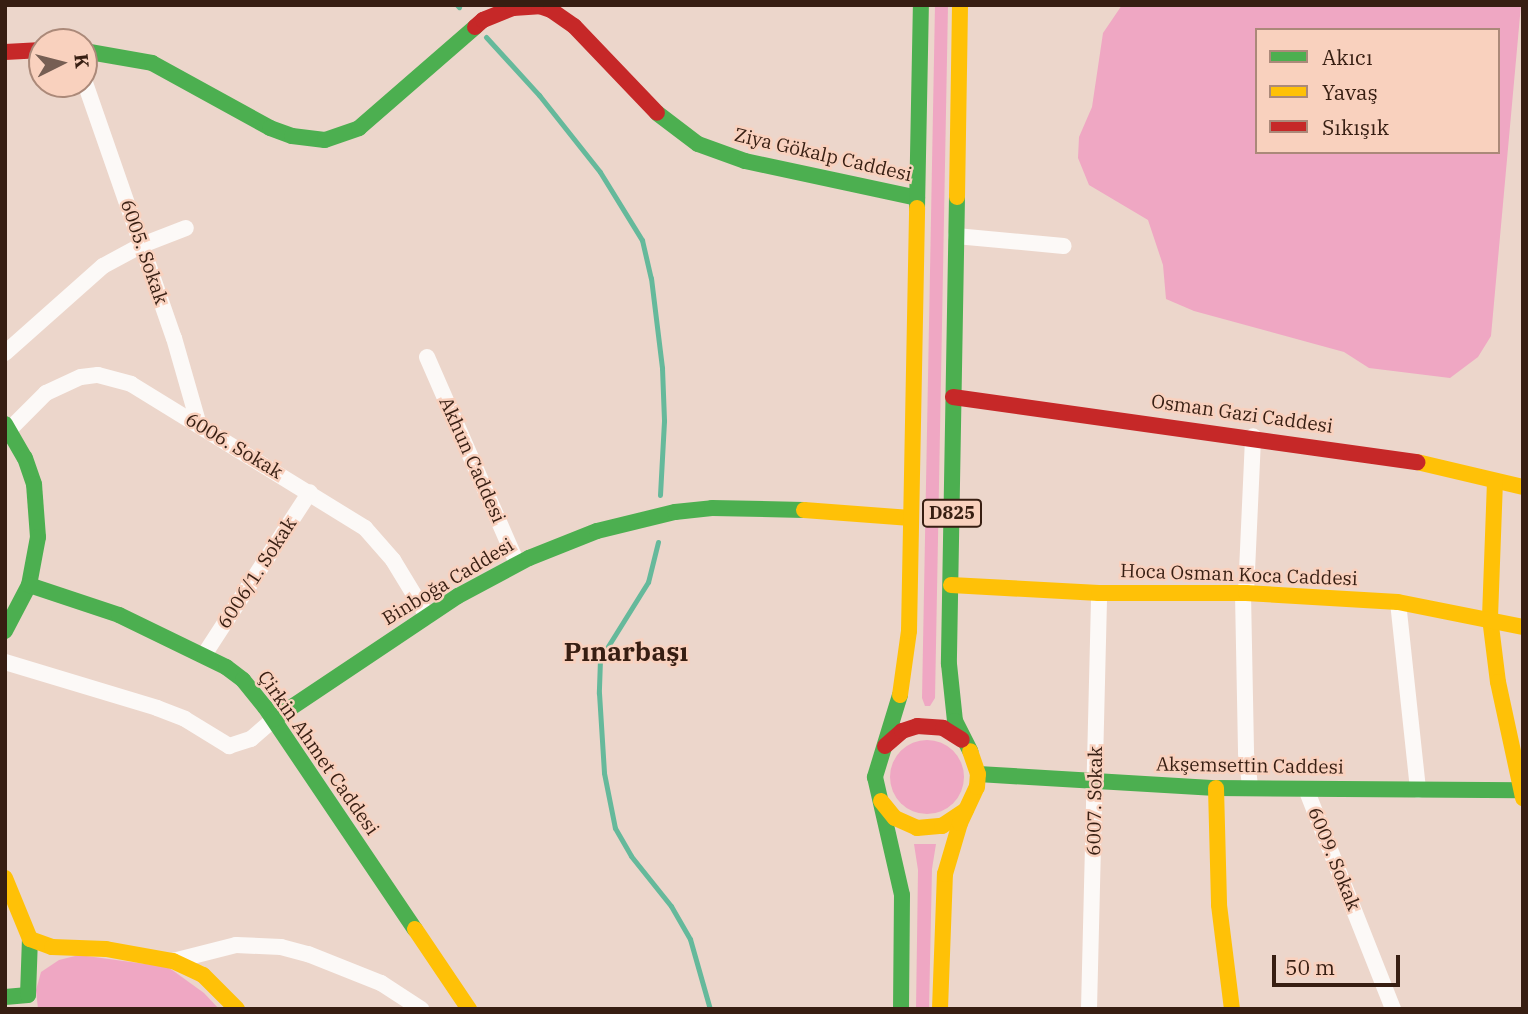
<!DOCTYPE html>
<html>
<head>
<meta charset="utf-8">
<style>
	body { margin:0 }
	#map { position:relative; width:1528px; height:1014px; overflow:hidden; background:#ecd6cb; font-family:"IBM Plex Serif",serif }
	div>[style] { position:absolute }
	.green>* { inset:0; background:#efa7c3 }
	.round { border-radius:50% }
	.stream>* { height:5px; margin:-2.5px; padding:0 2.5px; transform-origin:2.5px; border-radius:2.5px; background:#65b99b }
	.street>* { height:16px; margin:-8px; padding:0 8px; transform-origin:8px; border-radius:8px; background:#fcf9f7 }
	.fast>* { height:16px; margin:-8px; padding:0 8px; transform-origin:8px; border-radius:8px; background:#4caf50 }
	.slow>* { height:16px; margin:-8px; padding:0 8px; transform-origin:8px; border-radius:8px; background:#ffc107 }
	.jam>* { height:16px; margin:-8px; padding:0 8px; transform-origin:8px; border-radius:8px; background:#c62828 }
	span { translate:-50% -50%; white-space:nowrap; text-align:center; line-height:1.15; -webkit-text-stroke:5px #f9d1be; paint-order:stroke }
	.shield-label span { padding:2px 5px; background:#f9d1be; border:2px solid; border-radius:5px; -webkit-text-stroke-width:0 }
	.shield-label { font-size:18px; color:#371e12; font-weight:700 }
	.street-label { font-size:19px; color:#371e12 }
	.district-label { font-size:26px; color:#371e12; font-weight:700 }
	.frame { position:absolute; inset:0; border:7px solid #371e12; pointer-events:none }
	.legend { position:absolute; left:1255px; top:28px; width:245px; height:126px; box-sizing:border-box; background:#f9d1be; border:2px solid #ab8979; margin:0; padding:9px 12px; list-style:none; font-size:21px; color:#371e12 }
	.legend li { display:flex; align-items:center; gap:14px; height:35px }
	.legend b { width:35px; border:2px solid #ab8979 }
	.north { position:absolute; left:28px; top:28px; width:70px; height:70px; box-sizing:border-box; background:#f9d1be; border:2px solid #ab8979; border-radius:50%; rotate:84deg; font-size:19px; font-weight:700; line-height:28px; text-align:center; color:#371e12 }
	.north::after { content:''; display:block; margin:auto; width:24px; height:32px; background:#765e53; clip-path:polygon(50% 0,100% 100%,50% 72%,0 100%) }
	.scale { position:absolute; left:1272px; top:955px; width:128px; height:32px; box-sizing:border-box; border:4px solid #371e12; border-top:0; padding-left:9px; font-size:21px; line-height:24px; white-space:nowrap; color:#371e12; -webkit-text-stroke:5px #f9d1be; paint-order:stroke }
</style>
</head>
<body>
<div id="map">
	<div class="green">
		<div style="clip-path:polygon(935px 5px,948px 5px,935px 698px,930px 706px,925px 706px,922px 698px)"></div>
		<div style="clip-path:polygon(evenodd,1122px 5px,1521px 5px,1491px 336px,1478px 357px,1450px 378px,1369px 368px,1344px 352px,1194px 311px,1166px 299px,1163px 265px,1148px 220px,1089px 185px,1078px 158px,1079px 137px,1092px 107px,1103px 33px,1122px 5px,1257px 30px,1498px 30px,1498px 152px,1257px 152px,1257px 30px)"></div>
		<div class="round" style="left:890px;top:740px;width:74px;height:74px"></div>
		<div style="clip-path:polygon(914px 844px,936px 844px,932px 869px,929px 1009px,916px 1009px,918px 870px)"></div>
		<div style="clip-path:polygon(79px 955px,168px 967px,204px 993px,219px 1009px,38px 1009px,36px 990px,41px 972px,59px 960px)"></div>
	</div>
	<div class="stream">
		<div style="left:457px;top:5px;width:3px;rotate:45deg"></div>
		<div style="left:486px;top:37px;width:79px;rotate:47.6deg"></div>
		<div style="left:539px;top:95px;width:98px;rotate:51.6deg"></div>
		<div style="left:600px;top:172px;width:80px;rotate:58.3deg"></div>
		<div style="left:642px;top:240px;width:39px;rotate:77deg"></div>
		<div style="left:651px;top:278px;width:91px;rotate:83deg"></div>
		<div style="left:662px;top:368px;width:53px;rotate:87.8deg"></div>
		<div style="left:664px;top:421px;width:74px;rotate:93.1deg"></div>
		<div style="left:658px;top:542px;width:41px;rotate:104deg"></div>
		<div style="left:648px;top:582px;width:91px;rotate:121.9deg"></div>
		<div style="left:600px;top:659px;width:34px;rotate:92deg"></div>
		<div style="left:599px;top:693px;width:80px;rotate:86.4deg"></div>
		<div style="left:604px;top:773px;width:56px;rotate:78.7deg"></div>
		<div style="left:615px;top:828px;width:32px;rotate:60deg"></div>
		<div style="left:631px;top:856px;width:64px;rotate:51.3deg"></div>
		<div style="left:671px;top:906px;width:38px;rotate:60deg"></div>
		<div style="left:690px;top:939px;width:73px;rotate:74.1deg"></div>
	</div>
	<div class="street">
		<div style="left:84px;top:80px;width:273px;rotate:70.8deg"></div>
		<div style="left:174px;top:338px;width:91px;rotate:74deg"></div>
		<div style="left:956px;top:236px;width:108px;rotate:5.3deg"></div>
		<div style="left:5px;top:353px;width:131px;rotate:-41.6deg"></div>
		<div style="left:103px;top:266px;width:44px;rotate:-28.3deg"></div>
		<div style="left:142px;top:245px;width:47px;rotate:-21.1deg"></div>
		<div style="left:427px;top:357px;width:225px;rotate:66.4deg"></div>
		<div style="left:10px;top:429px;width:51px;rotate:-45deg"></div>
		<div style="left:46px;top:393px;width:38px;rotate:-25deg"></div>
		<div style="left:81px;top:377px;width:17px;rotate:-7deg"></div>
		<div style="left:98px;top:375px;width:34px;rotate:15deg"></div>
		<div style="left:131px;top:384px;width:275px;rotate:31.6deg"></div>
		<div style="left:365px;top:528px;width:43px;rotate:48.8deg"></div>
		<div style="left:393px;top:560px;width:66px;rotate:58.7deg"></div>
		<div style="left:1246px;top:593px;width:157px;rotate:-87.4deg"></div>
		<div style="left:1243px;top:594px;width:159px;rotate:88.9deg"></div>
		<div style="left:1246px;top:753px;width:35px;rotate:83deg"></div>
		<div style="left:1398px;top:602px;width:189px;rotate:83.9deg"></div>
		<div style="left:204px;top:655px;width:194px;rotate:-57deg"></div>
		<div style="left:5px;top:662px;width:159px;rotate:16.8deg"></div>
		<div style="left:157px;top:708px;width:30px;rotate:21deg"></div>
		<div style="left:185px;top:719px;width:52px;rotate:31.5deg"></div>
		<div style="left:229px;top:746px;width:23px;rotate:-18deg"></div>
		<div style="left:251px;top:739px;width:30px;rotate:-41deg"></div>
		<div style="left:1306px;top:789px;width:237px;rotate:68.4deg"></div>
		<div style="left:173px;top:961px;width:65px;rotate:-14.3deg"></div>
		<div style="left:236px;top:945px;width:45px;rotate:2.5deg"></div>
		<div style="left:281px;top:947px;width:28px;rotate:15deg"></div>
		<div style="left:308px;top:954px;width:79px;rotate:21.7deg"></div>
		<div style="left:381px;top:983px;width:48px;rotate:33deg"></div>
		<div style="left:1089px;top:1009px;width:416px;rotate:-88.6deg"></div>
	</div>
	<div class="fast">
		<div style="left:84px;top:51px;width:69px;rotate:10deg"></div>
		<div style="left:152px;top:63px;width:135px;rotate:28.8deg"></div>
		<div style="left:270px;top:128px;width:23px;rotate:20deg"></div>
		<div style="left:292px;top:136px;width:33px;rotate:7deg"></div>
		<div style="left:325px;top:140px;width:36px;rotate:-19deg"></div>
		<div style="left:359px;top:128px;width:154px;rotate:-41deg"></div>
		<div style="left:657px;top:113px;width:51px;rotate:37.1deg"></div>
		<div style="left:698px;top:144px;width:50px;rotate:19.9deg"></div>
		<div style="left:745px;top:161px;width:176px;rotate:12.1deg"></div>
		<div style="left:957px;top:197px;width:467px;rotate:91deg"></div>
		<div style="left:949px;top:664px;width:57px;rotate:84deg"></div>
		<div style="left:955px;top:721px;width:34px;rotate:63deg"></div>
		<div style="left:917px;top:208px;width:203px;rotate:-88.9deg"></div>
		<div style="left:5px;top:424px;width:39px;rotate:60deg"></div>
		<div style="left:25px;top:458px;width:28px;rotate:71deg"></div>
		<div style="left:34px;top:484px;width:53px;rotate:85.7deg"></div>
		<div style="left:38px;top:537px;width:49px;rotate:100.6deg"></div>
		<div style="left:29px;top:585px;width:52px;rotate:117.6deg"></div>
		<div style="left:29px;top:585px;width:95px;rotate:18.4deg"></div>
		<div style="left:119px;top:615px;width:119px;rotate:25.9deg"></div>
		<div style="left:226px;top:667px;width:21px;rotate:37deg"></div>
		<div style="left:243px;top:680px;width:35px;rotate:51deg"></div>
		<div style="left:265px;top:707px;width:268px;rotate:56deg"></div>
		<div style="left:900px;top:695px;width:86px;rotate:107deg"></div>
		<div style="left:875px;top:777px;width:121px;rotate:77.1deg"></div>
		<div style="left:902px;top:895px;width:114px;rotate:90.5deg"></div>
		<div style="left:274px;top:719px;width:221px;rotate:-33.8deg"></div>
		<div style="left:458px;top:596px;width:81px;rotate:-28.2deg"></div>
		<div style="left:529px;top:558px;width:73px;rotate:-21.7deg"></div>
		<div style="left:597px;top:531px;width:80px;rotate:-13.7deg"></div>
		<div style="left:675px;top:512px;width:37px;rotate:-6deg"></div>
		<div style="left:712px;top:508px;width:92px;rotate:1.2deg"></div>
		<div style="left:978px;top:774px;width:238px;rotate:3.4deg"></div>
		<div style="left:1216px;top:788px;width:305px;rotate:0.4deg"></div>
		<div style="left:5px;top:997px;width:23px;rotate:-5deg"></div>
		<div style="left:28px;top:995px;width:56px;rotate:-88deg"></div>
	</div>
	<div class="slow">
		<div style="left:957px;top:197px;width:192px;rotate:-89.1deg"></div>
		<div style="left:1417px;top:462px;width:109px;rotate:13.3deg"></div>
		<div style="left:1495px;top:481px;width:137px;rotate:92.1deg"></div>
		<div style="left:1490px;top:618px;width:64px;rotate:82.9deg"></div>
		<div style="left:1498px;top:682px;width:119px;rotate:77.8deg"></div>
		<div style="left:804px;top:510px;width:107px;rotate:4.3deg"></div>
		<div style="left:951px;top:585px;width:148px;rotate:3.1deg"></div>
		<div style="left:1099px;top:593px;width:147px"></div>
		<div style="left:1246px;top:593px;width:152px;rotate:3.4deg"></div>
		<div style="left:1398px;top:602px;width:127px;rotate:11.3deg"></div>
		<div style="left:900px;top:695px;width:65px;rotate:-82deg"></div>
		<div style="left:909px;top:631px;width:423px;rotate:-88.9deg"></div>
		<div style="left:1216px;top:788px;width:117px;rotate:88.5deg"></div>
		<div style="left:1219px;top:905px;width:105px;rotate:82.9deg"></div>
		<div style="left:881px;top:801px;width:22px;rotate:51deg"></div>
		<div style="left:895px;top:818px;width:24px;rotate:24deg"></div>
		<div style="left:917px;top:828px;width:25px;rotate:-5deg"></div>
		<div style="left:942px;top:826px;width:29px;rotate:-34deg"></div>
		<div style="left:5px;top:878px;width:66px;rotate:67.7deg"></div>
		<div style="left:30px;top:939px;width:23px;rotate:20deg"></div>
		<div style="left:52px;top:947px;width:54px;rotate:2.1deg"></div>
		<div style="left:106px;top:949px;width:68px;rotate:10.2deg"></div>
		<div style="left:173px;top:961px;width:33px;rotate:25deg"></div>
		<div style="left:203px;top:975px;width:48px;rotate:45deg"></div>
		<div style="left:415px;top:929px;width:97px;rotate:56deg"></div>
		<div style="left:940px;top:1009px;width:135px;rotate:-87.9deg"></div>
		<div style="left:945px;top:874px;width:53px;rotate:-73.6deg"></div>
		<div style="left:960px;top:823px;width:40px;rotate:-65deg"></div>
		<div style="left:977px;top:787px;width:13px;rotate:-86deg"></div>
		<div style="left:978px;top:774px;width:24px;rotate:-109deg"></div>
	</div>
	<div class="jam">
		<div style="left:475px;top:27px;width:11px;rotate:-41deg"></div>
		<div style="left:483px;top:20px;width:32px;rotate:-22deg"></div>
		<div style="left:513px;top:8px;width:26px;rotate:-4deg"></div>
		<div style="left:539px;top:6px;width:13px;rotate:18deg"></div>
		<div style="left:551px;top:10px;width:28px;rotate:35deg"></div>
		<div style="left:574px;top:26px;width:120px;rotate:46.3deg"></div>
		<div style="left:5px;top:52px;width:37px;rotate:-3deg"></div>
		<div style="left:953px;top:397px;width:469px;rotate:8deg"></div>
		<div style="left:885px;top:746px;width:23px;rotate:-41deg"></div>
		<div style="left:902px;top:731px;width:16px;rotate:-18deg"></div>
		<div style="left:917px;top:726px;width:26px;rotate:4deg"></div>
		<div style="left:943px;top:728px;width:22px;rotate:32deg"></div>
	</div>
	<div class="shield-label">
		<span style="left:952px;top:513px">D825</span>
	</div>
	<div class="street-label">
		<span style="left:823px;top:155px;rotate:13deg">Ziya Gökalp Caddesi</span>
		<span style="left:144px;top:252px;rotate:71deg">6005. Sokak</span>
		<span style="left:1242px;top:414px;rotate:8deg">Osman Gazi Caddesi</span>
		<span style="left:234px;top:446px;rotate:31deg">6006. Sokak</span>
		<span style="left:472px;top:460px;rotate:66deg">Akhun Caddesi</span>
		<span style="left:257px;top:573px;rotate:-57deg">6006/1. Sokak</span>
		<span style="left:1239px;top:575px;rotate:2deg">Hoca Osman Koca Caddesi</span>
		<span style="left:448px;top:582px;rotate:-31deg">Binboğa Caddesi</span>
		<span style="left:318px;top:753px;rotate:55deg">Çirkin Ahmet Caddesi</span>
		<span style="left:1250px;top:766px;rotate:1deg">Akşemsettin Caddesi</span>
		<span style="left:1095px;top:801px;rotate:-89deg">6007. Sokak</span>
		<span style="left:1334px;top:859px;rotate:68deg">6009. Sokak</span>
	</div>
	<div class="district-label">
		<span style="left:626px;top:652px">Pınarbaşı</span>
	</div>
	<div class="frame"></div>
	<ul class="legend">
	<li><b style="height:9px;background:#4caf50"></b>Akıcı</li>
	<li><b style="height:9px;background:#ffc107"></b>Yavaş</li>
	<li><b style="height:9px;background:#c62828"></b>Sıkışık</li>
	</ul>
	<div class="north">K</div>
	<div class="scale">50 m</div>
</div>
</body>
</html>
